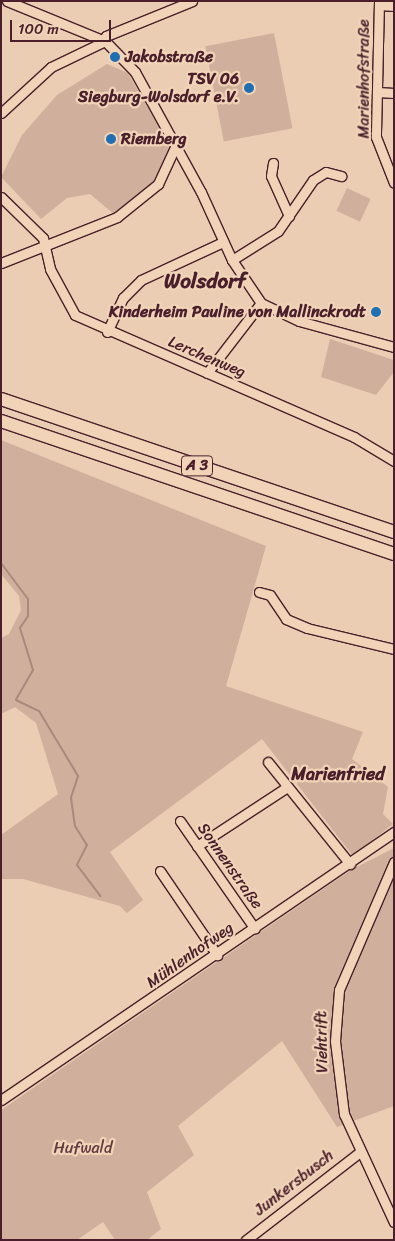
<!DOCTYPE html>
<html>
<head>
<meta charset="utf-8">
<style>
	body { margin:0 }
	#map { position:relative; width:395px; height:1241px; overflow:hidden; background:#eacdb2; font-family:Sriracha,sans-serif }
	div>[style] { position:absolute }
	.green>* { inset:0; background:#d0b09c; transform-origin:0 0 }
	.stream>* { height:2px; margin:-1px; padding:0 1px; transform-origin:1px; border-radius:1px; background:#ab887d }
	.roads { filter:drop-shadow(1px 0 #4a1f2b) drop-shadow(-1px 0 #4a1f2b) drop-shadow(0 1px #4a1f2b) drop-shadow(0 -1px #4a1f2b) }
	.minor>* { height:9px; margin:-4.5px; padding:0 4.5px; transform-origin:4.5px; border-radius:4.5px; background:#f1d4b8 }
	.highway>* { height:12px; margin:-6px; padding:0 6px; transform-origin:6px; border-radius:6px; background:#f1d4b8 }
	.dots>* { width:14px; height:14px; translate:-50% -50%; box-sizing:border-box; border:2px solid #f1d4b8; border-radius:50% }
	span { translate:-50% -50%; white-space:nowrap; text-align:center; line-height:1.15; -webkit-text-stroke:4.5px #f1d4b8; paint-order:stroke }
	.shield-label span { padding:1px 4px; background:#f1d4b8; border:1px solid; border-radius:4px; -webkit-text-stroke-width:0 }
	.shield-label { font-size:15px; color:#4a1f2b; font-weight:700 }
	.poi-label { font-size:16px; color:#4a1f2b; font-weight:700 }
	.left { translate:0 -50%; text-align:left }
	.right { translate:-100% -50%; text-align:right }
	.street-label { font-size:16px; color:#4a1f2b }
	.park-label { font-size:16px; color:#653c42 }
	.neighbourhood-label { font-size:18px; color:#4a1f2b; font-weight:700 }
	.district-label { font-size:21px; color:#4a1f2b; font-weight:700 }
	.frame { position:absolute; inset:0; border:2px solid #4a1f2b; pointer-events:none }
	.scale { position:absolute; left:10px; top:20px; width:101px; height:22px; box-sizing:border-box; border:2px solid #4a1f2b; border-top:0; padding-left:6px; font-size:15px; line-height:18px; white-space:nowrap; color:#4a1f2b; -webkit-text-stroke:4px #f1d4b8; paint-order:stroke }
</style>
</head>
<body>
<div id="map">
	<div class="green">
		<div style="left:274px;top:33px;width:97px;height:70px;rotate:79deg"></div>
		<div style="clip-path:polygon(107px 64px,128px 73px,171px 148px,155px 181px,115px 215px,90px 194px,67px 198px,41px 219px,1px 177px,22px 135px,57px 95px)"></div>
		<div style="left:347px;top:188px;width:26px;height:25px;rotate:25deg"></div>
		<div style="clip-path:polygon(330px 339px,394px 360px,394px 372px,376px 395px,321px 377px)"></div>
		<div style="clip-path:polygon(1px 440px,266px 546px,226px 686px,363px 732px,352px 759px,388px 787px,383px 814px,393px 824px,353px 856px,262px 739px,110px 852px,143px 900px,127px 913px,120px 906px,23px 879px,1px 879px,1px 835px,58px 794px,36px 723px,15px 707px,1px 714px,1px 638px,9px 634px,21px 610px,19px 596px,1px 574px)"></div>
		<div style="clip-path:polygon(394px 848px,394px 1106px,337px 1127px,282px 1041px,178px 1126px,194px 1155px,147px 1192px,161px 1229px,147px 1240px,115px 1240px,103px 1222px,77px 1240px,1px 1240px,1px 1110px,351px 870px)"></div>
	</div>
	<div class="stream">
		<div style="left:1px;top:563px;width:45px;rotate:53.1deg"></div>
		<div style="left:28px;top:599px;width:17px;rotate:90deg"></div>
		<div style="left:28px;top:616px;width:14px;rotate:124deg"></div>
		<div style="left:20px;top:628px;width:44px;rotate:72.8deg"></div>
		<div style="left:33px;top:670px;width:34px;rotate:120deg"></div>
		<div style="left:16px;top:700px;width:25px;rotate:26deg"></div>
		<div style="left:39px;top:711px;width:76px;rotate:59deg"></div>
		<div style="left:78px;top:776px;width:23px;rotate:108deg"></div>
		<div style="left:71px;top:798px;width:28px;rotate:82deg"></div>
		<div style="left:75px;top:826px;width:22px;rotate:58deg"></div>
		<div style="left:87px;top:845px;width:22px;rotate:117deg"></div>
		<div style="left:77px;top:865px;width:39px;rotate:53deg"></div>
	</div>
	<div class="roads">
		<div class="minor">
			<div style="left:7px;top:1px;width:106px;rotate:22.2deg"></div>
			<div style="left:105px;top:41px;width:43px;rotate:45.9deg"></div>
			<div style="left:135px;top:72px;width:137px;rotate:61.2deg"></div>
			<div style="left:201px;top:192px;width:75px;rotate:65.5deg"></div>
			<div style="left:232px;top:260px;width:52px;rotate:56deg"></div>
			<div style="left:261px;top:303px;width:42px;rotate:25.3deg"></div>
			<div style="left:299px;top:321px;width:98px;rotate:15.3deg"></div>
			<div style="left:379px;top:1px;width:136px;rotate:91.3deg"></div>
			<div style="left:376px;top:137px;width:49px;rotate:68.6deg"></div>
			<div style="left:379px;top:5px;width:15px;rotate:4deg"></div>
			<div style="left:105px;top:41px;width:5px;rotate:-79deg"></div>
			<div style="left:106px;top:36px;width:93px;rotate:-22.1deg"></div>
			<div style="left:377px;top:92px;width:17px;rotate:3deg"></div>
			<div style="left:1px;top:113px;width:68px;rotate:-42.6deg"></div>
			<div style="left:51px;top:67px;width:60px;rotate:-25.7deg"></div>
			<div style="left:273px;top:163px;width:13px;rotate:99deg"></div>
			<div style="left:271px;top:176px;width:44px;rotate:65.8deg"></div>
			<div style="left:1px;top:197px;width:59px;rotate:44.3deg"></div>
			<div style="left:43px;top:238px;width:32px;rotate:77deg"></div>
			<div style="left:50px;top:269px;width:52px;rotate:61.5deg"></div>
			<div style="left:75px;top:315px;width:305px;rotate:23.6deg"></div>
			<div style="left:354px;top:437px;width:47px;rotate:31deg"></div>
			<div style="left:232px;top:260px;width:54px;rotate:-32.2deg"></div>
			<div style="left:278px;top:231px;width:62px;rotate:-55.5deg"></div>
			<div style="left:313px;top:180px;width:15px;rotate:-32deg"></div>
			<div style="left:326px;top:172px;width:16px;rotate:15deg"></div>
			<div style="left:1px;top:263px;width:125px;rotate:-21.6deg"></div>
			<div style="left:117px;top:217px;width:53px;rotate:-38.8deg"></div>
			<div style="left:158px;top:184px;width:43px;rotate:-65.2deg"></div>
			<div style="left:107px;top:332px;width:38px;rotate:-65deg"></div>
			<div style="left:123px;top:298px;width:25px;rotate:-45deg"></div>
			<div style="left:141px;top:280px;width:90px;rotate:-24.9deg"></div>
			<div style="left:207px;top:373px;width:88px;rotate:-52.4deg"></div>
			<div style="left:259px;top:592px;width:11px;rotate:15deg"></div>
			<div style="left:270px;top:595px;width:29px;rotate:56deg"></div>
			<div style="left:286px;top:619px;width:23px;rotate:23deg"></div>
			<div style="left:307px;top:628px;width:89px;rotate:13.6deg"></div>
			<div style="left:268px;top:762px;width:131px;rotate:51.2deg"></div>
			<div style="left:180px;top:821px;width:131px;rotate:55.2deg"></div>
			<div style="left:197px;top:846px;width:108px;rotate:-33.2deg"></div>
			<div style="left:394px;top:862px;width:139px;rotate:113.3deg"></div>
			<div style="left:339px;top:990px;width:51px;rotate:94.5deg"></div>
			<div style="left:335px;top:1041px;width:74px;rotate:83deg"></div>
			<div style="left:344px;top:1114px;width:119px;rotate:65.2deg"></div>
			<div style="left:160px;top:871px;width:102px;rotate:55.8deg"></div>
			<div style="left:1px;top:1100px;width:476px;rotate:-34.3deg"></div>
			<div style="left:246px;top:1240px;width:145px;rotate:-37.7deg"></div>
		</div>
		<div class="highway">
			<div style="left:1px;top:399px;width:415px;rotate:18.7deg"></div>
			<div style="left:1px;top:421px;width:415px;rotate:18.7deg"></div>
		</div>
	</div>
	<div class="dots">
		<div style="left:115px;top:57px;background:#1f6fb2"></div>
		<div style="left:249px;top:88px;background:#1f6fb2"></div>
		<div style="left:111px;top:139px;background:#1f6fb2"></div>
		<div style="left:376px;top:312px;background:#1f6fb2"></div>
	</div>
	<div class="shield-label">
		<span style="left:197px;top:466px">A 3</span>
	</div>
	<div class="poi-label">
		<span class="left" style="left:125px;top:57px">Jakobstraße</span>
		<span class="right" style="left:239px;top:88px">TSV 06<br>Siegburg-Wolsdorf e.V.</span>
		<span class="left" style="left:121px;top:139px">Riemberg</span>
		<span class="right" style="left:366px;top:312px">Kinderheim Pauline von Mallinckrodt</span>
	</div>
	<div class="street-label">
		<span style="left:364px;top:79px;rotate:-90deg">Marienhofstraße</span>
		<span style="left:207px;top:357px;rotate:23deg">Lerchenweg</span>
		<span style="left:230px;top:866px;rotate:55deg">Sonnenstraße</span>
		<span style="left:190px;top:955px;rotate:-35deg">Mühlenhofweg</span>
		<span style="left:322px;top:1042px;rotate:-91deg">Viehtrift</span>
		<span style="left:294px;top:1183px;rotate:-38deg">Junkersbusch</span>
	</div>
	<div class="park-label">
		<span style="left:83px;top:1148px">Hufwald</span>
	</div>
	<div class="neighbourhood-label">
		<span style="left:338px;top:774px">Marienfried</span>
	</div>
	<div class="district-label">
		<span style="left:205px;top:281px">Wolsdorf</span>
	</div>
	<div class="frame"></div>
	<div class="scale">100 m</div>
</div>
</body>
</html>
